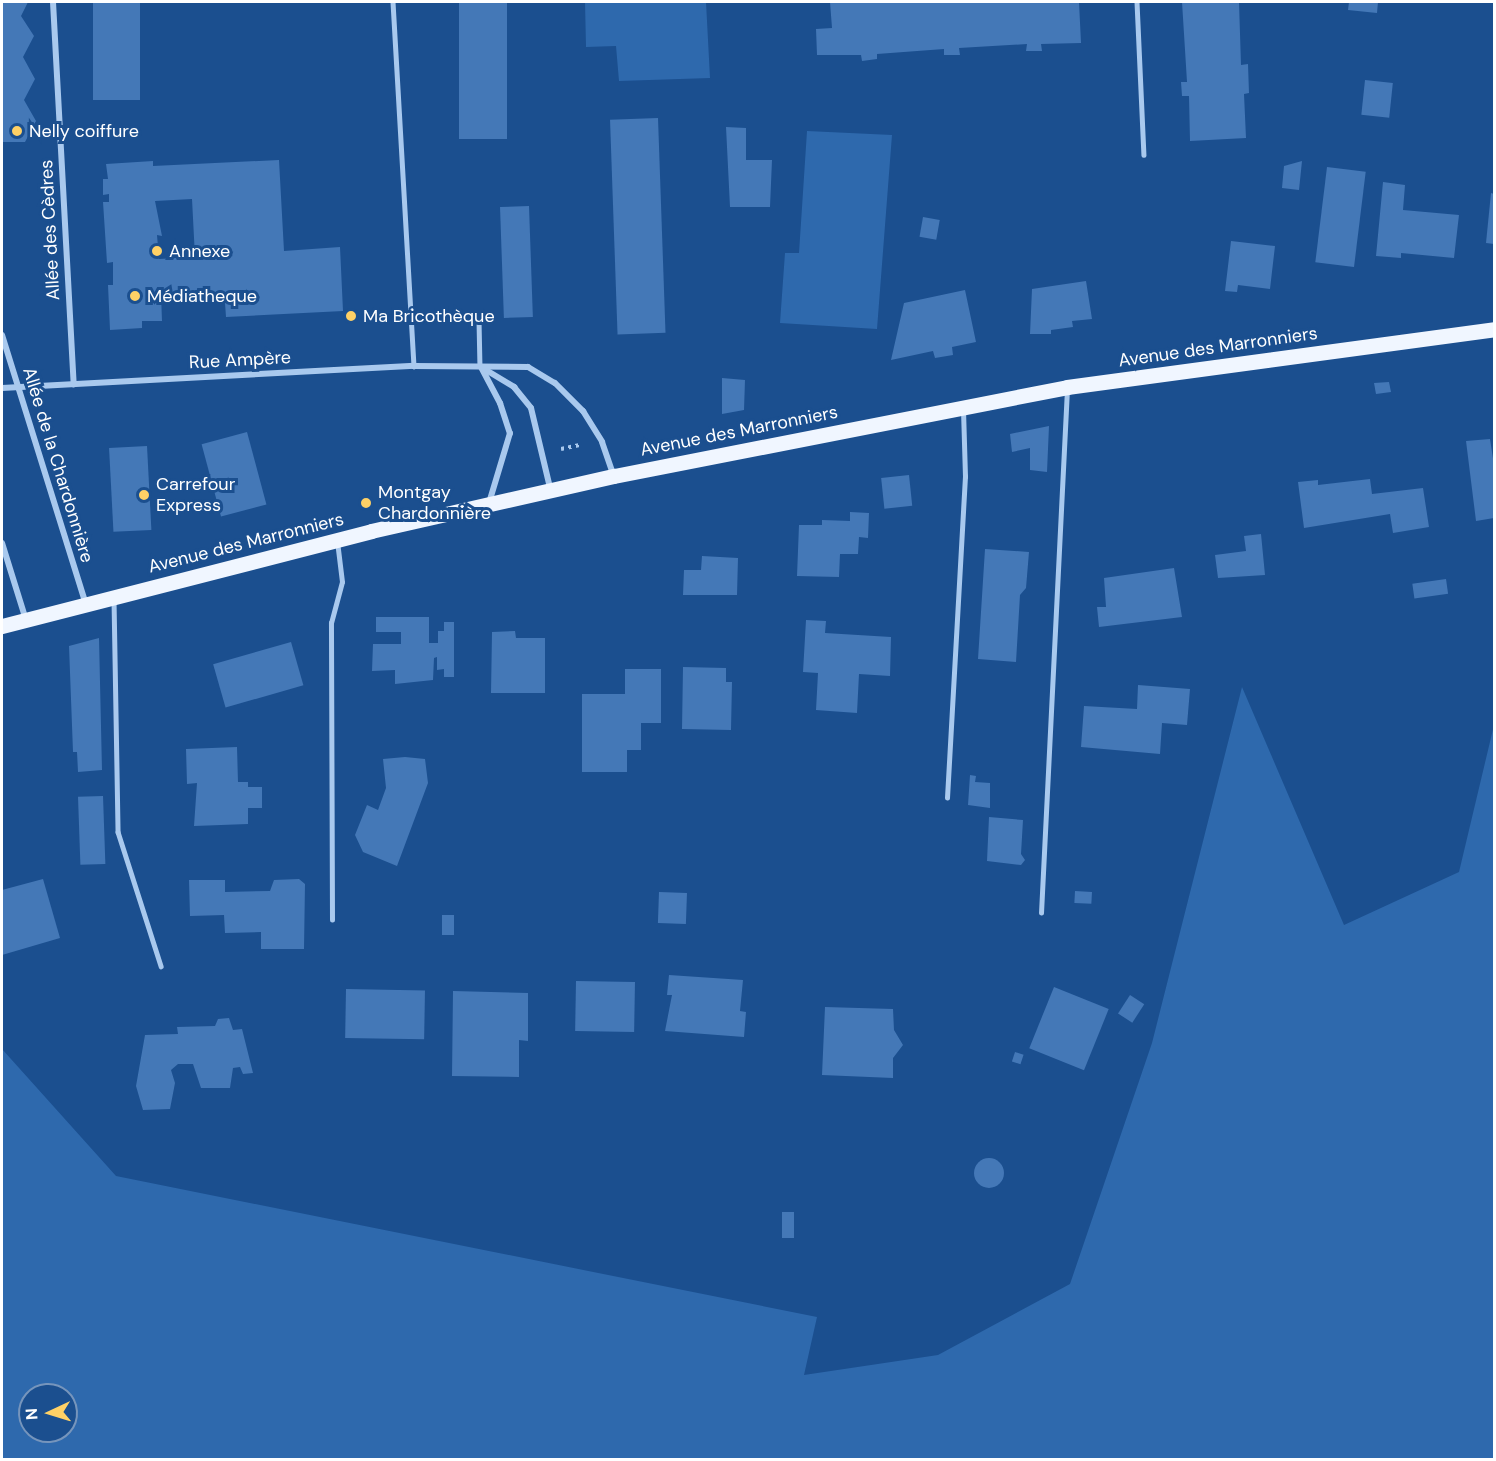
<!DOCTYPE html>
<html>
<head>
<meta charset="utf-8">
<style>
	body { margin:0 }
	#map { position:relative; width:1496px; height:1461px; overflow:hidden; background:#1b4f8f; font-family:"DM Sans",sans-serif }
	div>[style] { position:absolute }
	.green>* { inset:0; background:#2e69ad }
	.building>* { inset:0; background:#4478b7; transform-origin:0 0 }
	.round { border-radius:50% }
	.path>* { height:4px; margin-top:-2px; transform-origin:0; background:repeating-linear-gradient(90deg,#a9c9ee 0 3px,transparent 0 7.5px) }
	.lane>* { height:4.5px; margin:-2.25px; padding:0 2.25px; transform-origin:2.25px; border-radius:2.25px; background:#a9c9ee }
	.street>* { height:6px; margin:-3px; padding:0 3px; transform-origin:3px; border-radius:3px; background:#a9c9ee }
	.primary>* { height:15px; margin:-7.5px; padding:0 7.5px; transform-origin:7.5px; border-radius:7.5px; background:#f0f6ff }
	.dots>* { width:16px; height:16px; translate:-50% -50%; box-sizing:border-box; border:3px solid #1b4f8f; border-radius:50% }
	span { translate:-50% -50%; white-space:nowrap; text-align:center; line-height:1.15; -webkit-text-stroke:6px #1b4f8f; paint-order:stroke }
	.poi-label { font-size:18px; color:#fff }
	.left { translate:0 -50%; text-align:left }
	.street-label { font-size:18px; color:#fff }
	.frame { position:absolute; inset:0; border:3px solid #fff; pointer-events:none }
	.north { position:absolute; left:18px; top:1383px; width:60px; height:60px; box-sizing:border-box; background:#1b4f8f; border:2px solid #7695bc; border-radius:50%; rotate:266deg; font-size:16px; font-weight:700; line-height:24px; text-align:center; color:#fff }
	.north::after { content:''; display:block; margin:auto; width:21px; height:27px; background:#ffd166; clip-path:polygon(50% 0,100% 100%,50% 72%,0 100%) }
</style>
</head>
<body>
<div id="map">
	<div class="green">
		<div style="clip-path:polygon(585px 2px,706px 2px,710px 78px,619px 81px,616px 46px,586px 47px)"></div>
		<div style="clip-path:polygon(807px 131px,892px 135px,877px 329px,780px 323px,785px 253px,799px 253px)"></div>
		<div style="clip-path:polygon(evenodd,1242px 687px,1344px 925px,1459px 872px,1494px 725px,1494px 1459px,2px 1459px,2px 1049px,116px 1176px,817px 1317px,804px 1375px,938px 1355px,1070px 1284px,1152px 1043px,1242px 687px,30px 1395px,66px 1395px,66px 1431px,30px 1431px,30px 1395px)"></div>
	</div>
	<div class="building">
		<div style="clip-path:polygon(2px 2px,28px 2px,21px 16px,34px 36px,23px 57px,35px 79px,24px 100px,36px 121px,25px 142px,2px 142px)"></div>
		<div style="left:93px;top:2px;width:47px;height:98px"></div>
		<div style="left:459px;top:2px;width:48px;height:137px"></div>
		<div style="clip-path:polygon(830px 2px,1079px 2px,1081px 43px,1041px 44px,1042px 51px,1026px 51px,1027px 44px,959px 48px,960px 55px,944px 55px,944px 49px,877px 54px,877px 59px,862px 61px,861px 55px,817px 55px,816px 29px,832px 28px)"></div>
		<div style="clip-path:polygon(1182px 2px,1239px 2px,1241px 65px,1248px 64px,1249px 93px,1244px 94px,1246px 138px,1190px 141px,1189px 96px,1182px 96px,1181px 82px,1187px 82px)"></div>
		<div style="clip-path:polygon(1349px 2px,1378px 2px,1377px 13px,1348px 10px)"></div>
		<div style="left:1365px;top:80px;width:28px;height:35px;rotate:6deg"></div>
		<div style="left:658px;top:118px;width:215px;height:48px;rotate:88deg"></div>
		<div style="clip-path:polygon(726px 127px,746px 128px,746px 160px,772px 160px,770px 207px,730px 207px)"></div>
		<div style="clip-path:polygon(evenodd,279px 160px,284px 251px,340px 247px,343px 311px,226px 317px,225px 303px,211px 305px,210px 292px,161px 294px,162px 321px,142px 321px,142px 328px,110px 330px,108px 285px,113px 285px,113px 262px,107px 263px,103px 202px,109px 202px,109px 194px,103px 195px,103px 179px,108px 179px,106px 164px,153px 161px,153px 166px,279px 160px,192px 199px,195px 257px,159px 259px,157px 235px,162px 236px,155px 201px,192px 199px)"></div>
		<div style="clip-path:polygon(1302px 161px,1299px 190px,1282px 188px,1284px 166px)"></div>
		<div style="left:1327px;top:167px;width:39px;height:96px;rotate:7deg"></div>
		<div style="clip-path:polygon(1383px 182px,1405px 185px,1403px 210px,1459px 215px,1454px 258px,1401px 253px,1401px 258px,1376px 256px)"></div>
		<div style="clip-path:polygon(1491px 193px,1494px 194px,1494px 244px,1486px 243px)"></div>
		<div style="left:529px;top:206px;width:111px;height:29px;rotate:88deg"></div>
		<div style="left:923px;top:217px;width:17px;height:20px;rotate:10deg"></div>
		<div style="clip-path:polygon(1231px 241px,1275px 246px,1270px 289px,1238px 285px,1237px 292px,1225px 291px)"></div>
		<div style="clip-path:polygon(1086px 281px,1092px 319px,1072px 321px,1073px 327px,1051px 330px,1051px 334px,1030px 334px,1032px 289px)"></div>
		<div style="clip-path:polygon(965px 290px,976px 342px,952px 347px,953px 355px,935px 358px,933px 351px,891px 360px,904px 303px)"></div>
		<div style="clip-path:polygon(722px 378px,745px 380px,744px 410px,722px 414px)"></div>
		<div style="clip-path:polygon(1389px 382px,1391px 392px,1376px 394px,1374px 383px)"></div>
		<div style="clip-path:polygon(1049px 426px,1047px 472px,1030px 470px,1030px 448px,1012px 452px,1010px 434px)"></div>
		<div style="left:247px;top:432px;width:75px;height:47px;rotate:75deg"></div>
		<div style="clip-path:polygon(1490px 439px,1494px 465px,1494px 518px,1476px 521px,1466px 441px)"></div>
		<div style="left:147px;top:446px;width:84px;height:38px;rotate:87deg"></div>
		<div style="left:909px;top:475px;width:31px;height:28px;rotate:84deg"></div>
		<div style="clip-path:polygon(1370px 479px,1372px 494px,1423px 488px,1429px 527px,1393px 533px,1390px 514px,1304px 528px,1298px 482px,1318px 480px,1318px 485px)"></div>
		<div style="clip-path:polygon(850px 512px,869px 513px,868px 538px,859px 537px,858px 554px,840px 554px,839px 577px,797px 576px,799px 525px,822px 525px,822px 520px,850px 521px)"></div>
		<div style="clip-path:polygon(1261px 534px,1265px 575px,1218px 578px,1215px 555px,1246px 551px,1244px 536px)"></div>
		<div style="clip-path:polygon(985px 549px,1029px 552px,1026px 588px,1020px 595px,1016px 662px,978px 659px)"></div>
		<div style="clip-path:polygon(702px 556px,738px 558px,737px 595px,683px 595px,684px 570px,701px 570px)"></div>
		<div style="clip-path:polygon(1174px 568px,1182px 617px,1099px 627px,1097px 607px,1106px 607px,1104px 578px)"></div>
		<div style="left:1446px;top:579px;width:15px;height:34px;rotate:82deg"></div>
		<div style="clip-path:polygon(376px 617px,429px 617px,429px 643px,438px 643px,438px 631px,444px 631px,444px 622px,454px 622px,454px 677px,444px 677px,444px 669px,437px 670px,437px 657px,434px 658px,433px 680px,395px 684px,395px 670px,372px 671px,373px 644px,401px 644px,401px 632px,376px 632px)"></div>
		<div style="clip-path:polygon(806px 620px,826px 621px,825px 633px,891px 637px,890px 676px,859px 674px,857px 713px,816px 710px,818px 673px,803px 672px)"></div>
		<div style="clip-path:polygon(515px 631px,516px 638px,545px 638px,545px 693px,491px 693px,492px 632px)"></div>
		<div style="clip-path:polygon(99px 638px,102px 770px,78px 772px,77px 752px,73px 752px,69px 646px)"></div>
		<div style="left:291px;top:642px;width:45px;height:81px;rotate:74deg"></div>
		<div style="clip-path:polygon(683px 667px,726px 668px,726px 682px,732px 682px,731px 730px,682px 729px)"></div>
		<div style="clip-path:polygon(625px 669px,661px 669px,661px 723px,641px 723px,641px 750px,627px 750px,627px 772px,582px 772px,582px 694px,625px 694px)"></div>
		<div style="clip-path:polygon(1138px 685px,1190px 689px,1187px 725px,1162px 723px,1160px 754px,1081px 747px,1084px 706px,1137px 709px)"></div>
		<div style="clip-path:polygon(237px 747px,238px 782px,248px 782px,248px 787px,262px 787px,262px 808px,248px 808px,248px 824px,194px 826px,197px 783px,187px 784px,186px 749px)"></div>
		<div style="clip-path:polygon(405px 757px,425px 759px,428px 783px,397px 866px,363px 852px,355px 835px,367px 805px,378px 810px,386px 788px,383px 759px)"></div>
		<div style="clip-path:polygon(970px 775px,976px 776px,975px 782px,990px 783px,990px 808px,968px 805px)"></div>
		<div style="left:103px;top:796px;width:68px;height:25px;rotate:88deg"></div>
		<div style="clip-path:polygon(989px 817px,1023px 820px,1021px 854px,1025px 860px,1021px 865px,987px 861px)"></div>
		<div style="clip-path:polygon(43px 879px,60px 938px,2px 955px,2px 890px)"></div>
		<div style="clip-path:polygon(299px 879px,305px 884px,304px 949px,261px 949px,261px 932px,225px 933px,224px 915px,190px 916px,189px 880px,225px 880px,225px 892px,270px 891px,274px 880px)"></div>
		<div style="left:1075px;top:891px;width:17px;height:12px;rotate:3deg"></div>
		<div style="left:659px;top:892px;width:28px;height:31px;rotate:2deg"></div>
		<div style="left:442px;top:915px;width:12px;height:20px"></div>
		<div style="clip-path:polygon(669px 975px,743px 980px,740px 1011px,746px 1012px,744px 1037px,665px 1031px,672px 995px,667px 995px)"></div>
		<div style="left:576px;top:981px;width:59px;height:50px;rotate:1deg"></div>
		<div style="left:1054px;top:987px;width:59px;height:66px;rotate:22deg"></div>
		<div style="left:346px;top:989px;width:79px;height:49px;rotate:1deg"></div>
		<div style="clip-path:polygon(453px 991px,528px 993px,528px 1041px,519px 1040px,519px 1077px,452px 1076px)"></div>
		<div style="left:1130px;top:995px;width:17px;height:22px;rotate:33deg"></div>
		<div style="clip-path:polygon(825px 1007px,893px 1009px,894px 1030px,903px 1045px,893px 1058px,893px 1078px,822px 1075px)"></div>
		<div style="clip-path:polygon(229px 1018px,233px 1030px,242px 1029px,253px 1073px,243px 1074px,240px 1067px,233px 1068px,230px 1088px,201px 1088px,193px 1064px,178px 1064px,171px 1070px,175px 1083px,170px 1109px,143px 1110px,136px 1086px,145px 1035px,178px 1034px,177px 1027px,215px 1026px,218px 1019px)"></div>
		<div style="left:1015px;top:1052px;width:9px;height:10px;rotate:18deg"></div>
		<div class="round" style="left:974px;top:1158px;width:30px;height:30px"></div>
		<div style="left:782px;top:1212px;width:12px;height:26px"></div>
	</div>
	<div class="path">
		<div style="left:561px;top:449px;width:19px;rotate:-12deg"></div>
	</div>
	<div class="lane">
		<div style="left:393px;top:2px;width:365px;rotate:86.7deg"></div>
		<div style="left:1137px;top:2px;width:153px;rotate:87.4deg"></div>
		<div style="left:479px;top:320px;width:46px;rotate:88.8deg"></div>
		<div style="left:114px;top:599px;width:233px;rotate:89deg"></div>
		<div style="left:118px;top:832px;width:141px;rotate:72.2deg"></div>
		<div style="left:947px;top:798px;width:322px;rotate:-86.8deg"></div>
		<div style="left:965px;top:477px;width:67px;rotate:-91.7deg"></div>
		<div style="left:1041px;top:913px;width:525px;rotate:-87.16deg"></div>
		<div style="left:332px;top:920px;width:297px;rotate:-90.2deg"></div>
		<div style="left:331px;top:623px;width:42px;rotate:-75deg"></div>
		<div style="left:342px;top:582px;width:39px;rotate:-97deg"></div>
	</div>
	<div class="street">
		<div style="left:53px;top:2px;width:383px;rotate:86.9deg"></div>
		<div style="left:2px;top:335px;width:282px;rotate:72.7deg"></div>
		<div style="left:481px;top:367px;width:39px;rotate:31deg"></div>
		<div style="left:514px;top:387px;width:27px;rotate:51deg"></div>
		<div style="left:531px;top:408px;width:82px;rotate:76.6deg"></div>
		<div style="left:481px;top:367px;width:41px;rotate:62.2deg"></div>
		<div style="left:500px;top:403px;width:32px;rotate:72deg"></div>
		<div style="left:510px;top:433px;width:73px;rotate:106.7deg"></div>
		<div style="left:2px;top:388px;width:413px;rotate:-3.1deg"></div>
		<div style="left:414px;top:366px;width:114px;rotate:0.5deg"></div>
		<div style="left:528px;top:367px;width:31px;rotate:31deg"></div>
		<div style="left:555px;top:383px;width:40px;rotate:45deg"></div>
		<div style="left:583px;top:411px;width:36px;rotate:58deg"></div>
		<div style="left:602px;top:442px;width:36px;rotate:71deg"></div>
		<div style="left:2px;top:543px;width:81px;rotate:72.7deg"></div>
	</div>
	<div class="primary">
		<div style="left:2px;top:626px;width:381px;rotate:-14.4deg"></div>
		<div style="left:371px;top:531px;width:249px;rotate:-12.8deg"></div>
		<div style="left:614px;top:476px;width:462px;rotate:-11.1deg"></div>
		<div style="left:1067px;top:387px;width:431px;rotate:-7.7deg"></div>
	</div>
	<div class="dots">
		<div style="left:17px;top:131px;background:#ffd166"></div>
		<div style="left:157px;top:251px;background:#ffd166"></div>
		<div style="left:135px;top:296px;background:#ffd166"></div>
		<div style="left:351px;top:316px;background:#ffd166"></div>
		<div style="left:144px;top:495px;background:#ffd166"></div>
		<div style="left:366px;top:503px;background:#ffd166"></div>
	</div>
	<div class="poi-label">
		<span class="left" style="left:29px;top:131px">Nelly coiffure</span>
		<span class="left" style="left:169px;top:251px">Annexe</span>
		<span class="left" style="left:147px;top:296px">Médiatheque</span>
		<span class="left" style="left:363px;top:316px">Ma Bricothèque</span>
		<span class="left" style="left:156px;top:495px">Carrefour<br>Express</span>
		<span class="left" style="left:378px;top:503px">Montgay<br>Chardonnière</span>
	</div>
	<div class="street-label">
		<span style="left:50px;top:230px;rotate:-93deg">Allée des Cèdres</span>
		<span style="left:1218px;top:347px;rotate:-8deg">Avenue des Marronniers</span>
		<span style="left:240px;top:360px;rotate:-3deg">Rue Ampère</span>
		<span style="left:739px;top:431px;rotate:-11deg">Avenue des Marronniers</span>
		<span style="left:58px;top:465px;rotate:73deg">Allée de la Chardonnière</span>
		<span style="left:246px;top:543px;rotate:-14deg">Avenue des Marronniers</span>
	</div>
	<div class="frame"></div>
	<div class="north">N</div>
</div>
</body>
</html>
